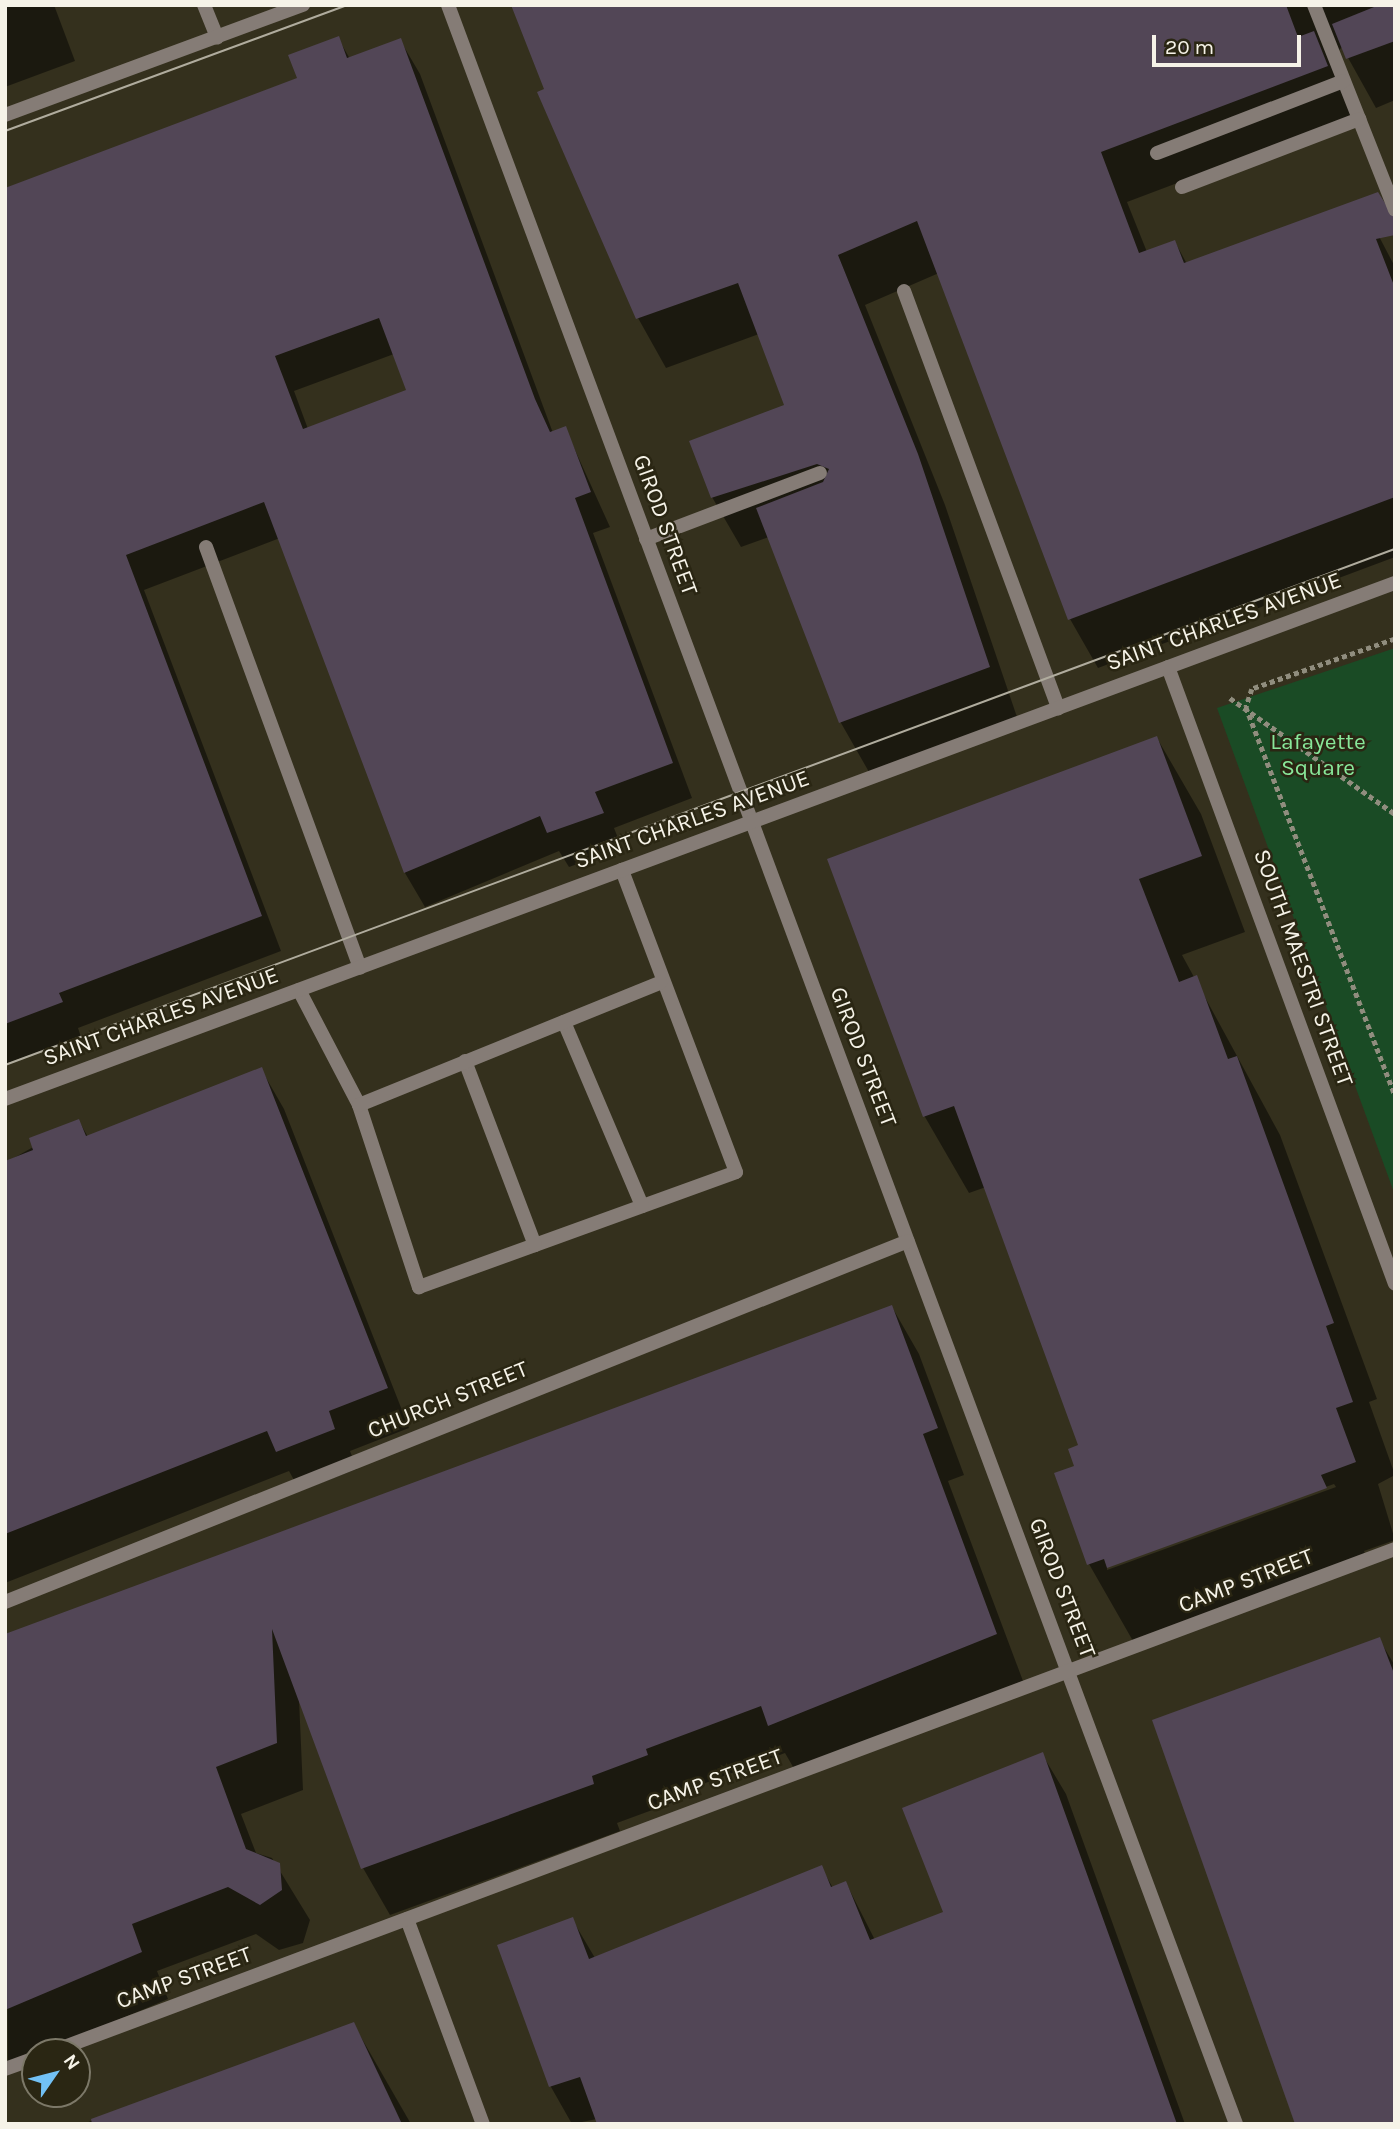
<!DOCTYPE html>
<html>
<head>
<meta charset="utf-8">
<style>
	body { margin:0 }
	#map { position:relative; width:1400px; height:2129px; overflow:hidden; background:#34301d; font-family:Karla,sans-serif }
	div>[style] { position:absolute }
	.green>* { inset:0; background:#1a4b25 }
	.shadow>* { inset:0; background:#0007 }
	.building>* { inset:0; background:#524656 }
	.path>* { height:4.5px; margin-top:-2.25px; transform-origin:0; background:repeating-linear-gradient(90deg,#908d7e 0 5px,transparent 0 8.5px) }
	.service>* { height:14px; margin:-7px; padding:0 7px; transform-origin:7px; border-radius:7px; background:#857c76 }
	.minor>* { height:14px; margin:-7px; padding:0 7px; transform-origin:7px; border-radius:7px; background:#857c76 }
	.tertiary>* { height:14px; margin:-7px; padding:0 7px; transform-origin:7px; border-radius:7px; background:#857c76 }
	.tram>* { height:2px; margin:-1px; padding:0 1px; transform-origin:1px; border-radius:1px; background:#b0ac9e }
	span { translate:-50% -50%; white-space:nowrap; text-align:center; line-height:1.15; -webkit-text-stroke:5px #2a2613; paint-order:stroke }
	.street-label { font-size:23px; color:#f6f3e8 }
	.park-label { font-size:23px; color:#88e799 }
	.frame { position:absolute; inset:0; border:7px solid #f6f3e8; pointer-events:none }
	.north { position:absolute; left:21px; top:2038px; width:70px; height:70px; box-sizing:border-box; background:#2a2613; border:2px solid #7c7868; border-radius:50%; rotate:55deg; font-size:19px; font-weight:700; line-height:28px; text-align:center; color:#f6f3e8 }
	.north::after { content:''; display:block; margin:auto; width:24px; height:32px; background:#72c1f5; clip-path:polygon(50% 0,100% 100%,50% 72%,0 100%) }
	.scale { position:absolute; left:1152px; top:35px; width:149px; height:32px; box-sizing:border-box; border:4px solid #f6f3e8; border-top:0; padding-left:9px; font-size:21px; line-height:24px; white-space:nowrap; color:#f6f3e8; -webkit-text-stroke:5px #2a2613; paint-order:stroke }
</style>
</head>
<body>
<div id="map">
	<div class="green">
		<div style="clip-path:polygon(1395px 648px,1395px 1195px,1217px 708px)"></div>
	</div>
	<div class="shadow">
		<div style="clip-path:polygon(5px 5px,54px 5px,75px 61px,5px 87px)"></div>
		<div style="clip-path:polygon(512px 5px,1395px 5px,1395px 100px,1376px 108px,1342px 47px,1332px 58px,1355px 116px,1127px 202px,1147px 252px,1175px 242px,1187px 264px,1360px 200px,1395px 267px,1395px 557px,1098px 668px,1070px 619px,939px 273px,865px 305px,945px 505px,1017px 717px,869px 772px,841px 723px,769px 537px,741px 547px,712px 497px,787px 406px,759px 334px,666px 368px,638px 318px,540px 93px,546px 90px)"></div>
		<div style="clip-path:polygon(evenodd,338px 38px,350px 59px,400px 40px,420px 74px,553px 433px,565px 428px,610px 527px,593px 533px,692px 798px,614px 828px,622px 848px,569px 867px,559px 851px,425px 907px,405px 873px,280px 538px,144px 590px,281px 951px,78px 1028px,81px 1037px,5px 1064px,5px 191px,299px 80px,338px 38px,394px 354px,408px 391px,308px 429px,294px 391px,394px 354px)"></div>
		<div style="clip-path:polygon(evenodd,1157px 738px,1201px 814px,1245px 932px,1182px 955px,1280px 1135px,1377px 1399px,1369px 1402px,1395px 1475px,1378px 1484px,1395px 1540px,1364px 1551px,1369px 1565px,1133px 1641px,1089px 1564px,1056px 1474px,1077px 1467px,1081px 1446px,986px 1187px,969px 1193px,925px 1117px,829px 860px,1157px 738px,1334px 1484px,1336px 1487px,1107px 1570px,1107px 1566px,1334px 1484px)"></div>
		<div style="clip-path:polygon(261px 1069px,284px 1109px,409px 1428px,350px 1451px,357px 1469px,300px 1491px,289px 1471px,5px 1583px,5px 1163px,79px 1121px,88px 1137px)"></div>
		<div style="clip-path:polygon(892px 1307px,919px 1354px,964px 1475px,948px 1481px,1023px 1681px,796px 1772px,785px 1753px,671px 1796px,674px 1802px,617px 1823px,620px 1831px,390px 1915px,363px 1868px,299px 1699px,303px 1790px,241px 1814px,256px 1853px,272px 1858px,310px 1920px,303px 1943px,279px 1950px,256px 1934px,157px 1971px,168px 1999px,8px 2066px,5px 1637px)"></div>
		<div style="clip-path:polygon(1379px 1639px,1395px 1666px,1395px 2124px)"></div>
		<div style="clip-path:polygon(1042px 1754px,1066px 1794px,1185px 2124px,599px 2124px,597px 2119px,572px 2124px,551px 2087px,499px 1946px,572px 1919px,595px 1958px,821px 1867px,833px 1888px,846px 1883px,875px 1940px,946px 1913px)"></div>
		<div style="clip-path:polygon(354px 2025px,411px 2124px,83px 2124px)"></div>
	</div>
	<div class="building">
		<div style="clip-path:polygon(511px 5px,1286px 5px,1298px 37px,1314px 31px,1328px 66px,1101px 152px,1139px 253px,1175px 240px,1184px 263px,1378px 192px,1395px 219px,1395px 235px,1376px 239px,1395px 288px,1395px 497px,1068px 620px,917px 221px,838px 255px,918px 454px,990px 667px,839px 723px,756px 508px,823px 482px,829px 469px,817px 464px,711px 498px,689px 441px,784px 405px,738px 283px,636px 319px,537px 92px,544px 89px)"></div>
		<div style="clip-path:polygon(1379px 5px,1395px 5px,1395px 41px,1346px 59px,1332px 24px)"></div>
		<div style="clip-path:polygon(evenodd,339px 36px,347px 58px,401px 38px,535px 399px,550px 432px,566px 426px,591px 492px,575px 498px,673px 763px,595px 792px,604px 813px,547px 833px,540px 816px,404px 873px,264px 502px,126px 555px,262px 916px,59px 993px,63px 1002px,5px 1024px,5px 188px,297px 78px,288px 55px,339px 36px,379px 318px,406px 390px,303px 429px,275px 356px,379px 318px)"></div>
		<div style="clip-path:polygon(1157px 736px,1202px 856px,1139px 879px,1179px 982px,1197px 975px,1228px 1059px,1237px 1056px,1334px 1323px,1326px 1326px,1353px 1402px,1336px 1408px,1356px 1462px,1321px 1475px,1327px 1488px,1107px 1568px,1104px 1559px,1087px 1565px,1054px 1473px,1074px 1466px,1068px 1449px,1078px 1445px,954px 1106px,923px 1117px,827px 859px)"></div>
		<div style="clip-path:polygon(262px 1067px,388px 1388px,329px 1411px,335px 1429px,276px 1452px,267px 1431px,5px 1534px,5px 1161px,33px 1150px,29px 1138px,79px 1119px,86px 1136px)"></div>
		<div style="clip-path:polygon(892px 1305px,938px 1428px,923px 1434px,997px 1634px,768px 1726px,761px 1706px,646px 1749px,648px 1755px,592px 1776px,594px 1784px,361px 1869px,272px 1629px,277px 1743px,216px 1767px,246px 1849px,280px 1863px,282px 1890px,260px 1905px,228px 1887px,132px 1924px,142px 1952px,5px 2010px,5px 1634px)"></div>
		<div style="clip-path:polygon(1380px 1637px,1395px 1676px,1395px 2124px,1295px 2124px,1152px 1720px)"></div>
		<div style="clip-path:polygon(1043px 1752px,1177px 2124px,597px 2124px,580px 2077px,549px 2087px,497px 1945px,573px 1917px,589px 1959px,822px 1865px,831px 1887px,846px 1881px,870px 1940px,943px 1912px,902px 1808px)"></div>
		<div style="clip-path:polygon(354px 2022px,402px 2124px,92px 2124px,91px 2119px)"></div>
	</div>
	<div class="path">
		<div style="left:1395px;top:639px;width:151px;rotate:160.7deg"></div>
		<div style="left:1252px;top:689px;width:19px;rotate:108deg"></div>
		<div style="left:1246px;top:707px;width:416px;rotate:69deg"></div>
		<div style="left:1230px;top:698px;width:202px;rotate:35.1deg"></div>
	</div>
	<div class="service">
		<div style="left:204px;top:5px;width:35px;rotate:68deg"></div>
		<div style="left:1314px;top:5px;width:220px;rotate:68.4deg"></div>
		<div style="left:1157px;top:153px;width:200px;rotate:-21.1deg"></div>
		<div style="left:1182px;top:187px;width:190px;rotate:-21deg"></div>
		<div style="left:904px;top:291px;width:445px;rotate:69.7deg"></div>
		<div style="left:646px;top:539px;width:186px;rotate:-20.8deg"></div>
		<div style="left:206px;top:547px;width:448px;rotate:69.9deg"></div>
		<div style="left:299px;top:990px;width:130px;rotate:62.4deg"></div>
		<div style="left:359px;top:1105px;width:192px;rotate:71.8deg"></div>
		<div style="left:419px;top:1287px;width:337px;rotate:-19.9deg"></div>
		<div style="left:736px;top:1172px;width:323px;rotate:-110.7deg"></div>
		<div style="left:564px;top:1022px;width:200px;rotate:67deg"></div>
		<div style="left:465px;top:1061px;width:197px;rotate:69.2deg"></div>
		<div style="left:359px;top:1105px;width:325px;rotate:-22.1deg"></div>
		<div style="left:407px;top:1919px;width:219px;rotate:69.7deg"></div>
	</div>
	<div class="minor">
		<div style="left:448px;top:5px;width:2261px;rotate:69.6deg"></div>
		<div style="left:5px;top:115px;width:318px;rotate:-20.3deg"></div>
		<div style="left:1168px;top:667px;width:657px;rotate:69.8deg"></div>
		<div style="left:5px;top:1602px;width:972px;rotate:-21.79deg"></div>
		<div style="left:51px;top:2052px;width:1435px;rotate:-20.52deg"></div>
		<div style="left:5px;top:2069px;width:32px;rotate:-20deg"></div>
	</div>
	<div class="tertiary">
		<div style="left:5px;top:1099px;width:1483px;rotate:-20.37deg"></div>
	</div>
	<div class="tram">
		<div style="left:5px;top:131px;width:364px;rotate:-20.2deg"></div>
		<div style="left:5px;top:1065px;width:1483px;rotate:-20.37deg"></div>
	</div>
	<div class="street-label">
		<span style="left:665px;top:525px;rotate:70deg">GIROD STREET</span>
		<span style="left:1224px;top:622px;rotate:-20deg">SAINT CHARLES AVENUE</span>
		<span style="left:692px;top:820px;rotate:-20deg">SAINT CHARLES AVENUE</span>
		<span style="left:1303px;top:968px;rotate:70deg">SOUTH MAESTRI STREET</span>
		<span style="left:161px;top:1017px;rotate:-20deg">SAINT CHARLES AVENUE</span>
		<span style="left:863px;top:1057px;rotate:69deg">GIROD STREET</span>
		<span style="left:448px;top:1400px;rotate:-22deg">CHURCH STREET</span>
		<span style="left:1246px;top:1581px;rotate:-21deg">CAMP STREET</span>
		<span style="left:1062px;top:1588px;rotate:69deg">GIROD STREET</span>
		<span style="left:715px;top:1780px;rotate:-20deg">CAMP STREET</span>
		<span style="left:184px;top:1978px;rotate:-20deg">CAMP STREET</span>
	</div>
	<div class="park-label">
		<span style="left:1318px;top:755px">Lafayette<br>Square</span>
	</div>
	<div class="frame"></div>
	<div class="north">N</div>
	<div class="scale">20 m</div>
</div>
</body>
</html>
